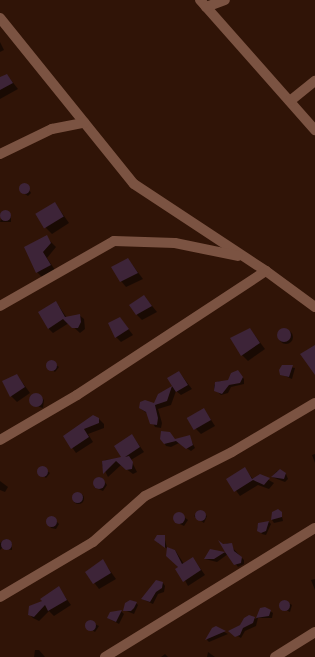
<!DOCTYPE html>
<html>
<head>
<meta charset="utf-8">
<style>
	body { margin:0 }
	#map { position:relative; width:315px; height:657px; overflow:hidden; background:#301407; font-family:Georgia,serif }
	div>[style] { position:absolute }
	.shadow>* { inset:0; background:#0007 }
	.round { border-radius:50% }
	.building>* { inset:0; background:#3d2438; transform-origin:0 0 }
	.minor>* { height:10px; margin:-5px; padding:0 5px; transform-origin:5px; border-radius:5px; background:#7b5342 }
	span { translate:-50% -50%; white-space:nowrap; text-align:center; line-height:1.15; -webkit-text-stroke:3.5px #301407; paint-order:stroke }
</style>
</head>
<body>
<div id="map">
	<div class="shadow">
		<div style="clip-path:polygon(0 42px,4px 50px,0 52px)"></div>
		<div style="clip-path:polygon(7px 75px,18px 89px,0 99px,0 79px)"></div>
		<div style="clip-path:polygon(26px 184px,31px 193px,28px 196px,22px 192px,21px 185px)"></div>
		<div style="clip-path:polygon(55px 203px,69px 223px,52px 234px,46px 228px)"></div>
		<div style="clip-path:polygon(3px 212px,11px 215px,11px 222px,0 222px)"></div>
		<div style="clip-path:polygon(46px 237px,56px 247px,47px 258px,55px 270px,42px 277px,37px 272px)"></div>
		<div style="clip-path:polygon(128px 259px,143px 279px,126px 287px,121px 281px)"></div>
		<div style="clip-path:polygon(144px 296px,157px 312px,142px 320px,137px 315px)"></div>
		<div style="clip-path:polygon(56px 302px,67px 318px,79px 315px,84px 319px,85px 329px,80px 333px,69px 323px,53px 333px,48px 328px)"></div>
		<div style="clip-path:polygon(120px 318px,133px 335px,121px 342px,116px 337px)"></div>
		<div style="clip-path:polygon(250px 329px,265px 349px,248px 361px,242px 355px)"></div>
		<div class="round" style="left:279px;top:330px;width:14px;height:14px"></div>
		<div style="clip-path:polygon(50px 361px,59px 367px,55px 372px,47px 366px)"></div>
		<div style="clip-path:polygon(283px 366px,295px 368px,292px 379px,280px 374px)"></div>
		<div style="clip-path:polygon(237px 371px,244px 379px,244px 384px,231px 387px,228px 393px,221px 395px,214px 388px,214px 385px,219px 381px,229px 382px)"></div>
		<div style="clip-path:polygon(179px 372px,192px 389px,181px 395px,176px 391px,171px 405px,158px 409px,162px 423px,161px 428px,155px 427px,148px 414px,141px 409px,155px 405px,159px 394px,174px 386px)"></div>
		<div style="clip-path:polygon(17px 375px,30px 393px,17px 402px,11px 396px)"></div>
		<div style="clip-path:polygon(38px 394px,44px 400px,43px 408px,33px 405px,30px 396px)"></div>
		<div style="clip-path:polygon(204px 409px,215px 426px,201px 434px,195px 428px)"></div>
		<div style="clip-path:polygon(99px 419px,104px 424px,104px 428px,88px 434px,93px 442px,76px 453px,64px 436px)"></div>
		<div style="clip-path:polygon(132px 435px,144px 452px,131px 460px,137px 472px,133px 474px,121px 465px,108px 477px,102px 465px,105px 460px,123px 458px)"></div>
		<div style="clip-path:polygon(189px 436px,195px 448px,191px 451px,179px 443px,171px 447px,166px 446px,161px 437px,175px 440px)"></div>
		<div style="clip-path:polygon(315px 454px,315px 463px,312px 455px)"></div>
		<div style="clip-path:polygon(41px 467px,50px 473px,46px 478px,38px 472px)"></div>
		<div style="clip-path:polygon(244px 468px,253px 479px,260px 475px,274px 483px,269px 489px,258px 485px,240px 496px,228px 480px)"></div>
		<div style="clip-path:polygon(277px 471px,286px 474px,288px 479px,285px 482px,272px 477px)"></div>
		<div style="clip-path:polygon(101px 477px,107px 485px,103px 491px,94px 487px,96px 479px)"></div>
		<div style="clip-path:polygon(0 481px,8px 487px,5px 492px,0 490px)"></div>
		<div class="round" style="left:72.5px;top:492.5px;width:11px;height:11px"></div>
		<div style="clip-path:polygon(200px 511px,207px 516px,204px 523px,194px 516px)"></div>
		<div style="clip-path:polygon(273px 512px,281px 512px,283px 521px,274px 523px,272px 520px)"></div>
		<div style="clip-path:polygon(180px 514px,188px 520px,184px 526px,176px 522px,175px 516px)"></div>
		<div style="clip-path:polygon(52px 517px,59px 524px,56px 529px,51px 528px,47px 521px)"></div>
		<div style="clip-path:polygon(269px 522px,271px 524px,266px 535px,262px 534px,257px 528px,259px 524px)"></div>
		<div style="clip-path:polygon(164px 536px,167px 548px,175px 550px,184px 564px,193px 558px,205px 575px,188px 586px,168px 549px,158px 543px)"></div>
		<div style="clip-path:polygon(5px 539px,12px 543px,12px 550px,2px 548px,0 550px,0 543px)"></div>
		<div style="clip-path:polygon(228px 543px,244px 560px,244px 564px,238px 567px,228px 554px,217px 562px,205px 559px,211px 550px,227px 553px,223px 545px)"></div>
		<div style="clip-path:polygon(103px 561px,116px 579px,99px 589px,86px 572px)"></div>
		<div style="clip-path:polygon(315px 579px,315px 590px,311px 580px)"></div>
		<div style="clip-path:polygon(163px 583px,165px 586px,164px 592px,158px 594px,153px 604px,142px 599px)"></div>
		<div style="clip-path:polygon(58px 587px,71px 605px,54px 616px,49px 611px,39px 621px,33px 618px,28px 613px)"></div>
		<div style="clip-path:polygon(284px 600px,292px 605px,290px 612px,279px 607px)"></div>
		<div style="clip-path:polygon(136px 603px,138px 605px,134px 614px,124px 610px)"></div>
		<div style="clip-path:polygon(261px 609px,270px 611px,273px 613px,272px 618px,258px 618px,256px 626px,245px 631px,241px 638px,229px 631px,254px 618px,256px 619px)"></div>
		<div style="clip-path:polygon(121px 611px,124px 614px,119px 624px,108px 618px)"></div>
		<div style="clip-path:polygon(88px 621px,99px 626px,95px 632px,86px 626px)"></div>
		<div style="clip-path:polygon(215px 627px,228px 634px,209px 642px,207px 640px)"></div>
		<div style="clip-path:polygon(35px 650px,39px 650px,45px 657px,34px 657px)"></div>
		<div style="clip-path:polygon(208px 652px,215px 657px,207px 657px)"></div>
		<div style="clip-path:polygon(165px 654px,168px 657px,161px 657px)"></div>
	</div>
	<div class="building">
		<div style="clip-path:polygon(7px 74px,13px 83px,0 90px,0 77px)"></div>
		<div class="round" style="left:18.5px;top:182.5px;width:11px;height:11px"></div>
		<div style="left:55px;top:202px;width:17px;height:23px;rotate:59deg"></div>
		<div class="round" style="left:-0.5px;top:209.5px;width:11px;height:11px"></div>
		<div style="clip-path:polygon(47px 235px,51px 243px,43px 252px,51px 265px,36px 273px,24px 247px)"></div>
		<div style="clip-path:polygon(128px 258px,138px 273px,120px 282px,111px 267px)"></div>
		<div style="clip-path:polygon(144px 295px,152px 306px,136px 315px,129px 305px)"></div>
		<div style="clip-path:polygon(56px 301px,65px 317px,80px 314px,81px 322px,78px 328px,72px 328px,63px 319px,48px 329px,38px 312px)"></div>
		<div style="clip-path:polygon(120px 317px,129px 329px,115px 338px,108px 323px)"></div>
		<div style="clip-path:polygon(250px 328px,260px 343px,241px 356px,230px 338px)"></div>
		<div class="round" style="left:277px;top:328px;width:14px;height:14px"></div>
		<div style="clip-path:polygon(315px 345px,315px 375px,300px 354px)"></div>
		<div class="round" style="left:45.5px;top:359.5px;width:11px;height:11px"></div>
		<div style="clip-path:polygon(282px 365px,293px 365px,289px 377px,280px 375px,279px 370px)"></div>
		<div style="clip-path:polygon(238px 370px,243px 377px,240px 383px,229px 385px,222px 394px,214px 391px,215px 382px,228px 380px,231px 373px)"></div>
		<div style="clip-path:polygon(179px 371px,188px 385px,176px 392px,172px 386px,167px 401px,155px 405px,158px 418px,157px 425px,150px 424px,146px 412px,139px 408px,140px 402px,145px 400px,154px 403px,158px 394px,172px 386px,167px 378px)"></div>
		<div style="clip-path:polygon(17px 374px,25px 387px,10px 397px,2px 381px)"></div>
		<div class="round" style="left:29px;top:393px;width:14px;height:14px"></div>
		<div style="left:204px;top:408px;width:14px;height:20px;rotate:60deg"></div>
		<div style="clip-path:polygon(93px 415px,99px 418px,99px 423px,84px 429px,89px 437px,71px 449px,63px 436px)"></div>
		<div style="clip-path:polygon(161px 431px,170px 432px,175px 439px,190px 435px,193px 445px,186px 449px,176px 441px,164px 444px,160px 439px)"></div>
		<div style="clip-path:polygon(132px 434px,140px 447px,125px 457px,129px 456px,133px 462px,132px 469px,126px 470px,116px 461px,103px 474px,102px 461px,121px 457px,114px 446px)"></div>
		<div class="round" style="left:36.5px;top:465.5px;width:11px;height:11px"></div>
		<div style="clip-path:polygon(245px 467px,252px 479px,260px 474px,270px 478px,264px 485px,253px 480px,234px 492px,226px 479px)"></div>
		<div style="clip-path:polygon(280px 469px,286px 473px,284px 479px,271px 477px)"></div>
		<div class="round" style="left:93px;top:477px;width:12px;height:12px"></div>
		<div class="round" style="left:71.5px;top:491.5px;width:11px;height:11px"></div>
		<div style="clip-path:polygon(278px 509px,282px 512px,282px 517px,271px 520px,272px 512px)"></div>
		<div class="round" style="left:194.5px;top:509.5px;width:11px;height:11px"></div>
		<div class="round" style="left:173px;top:512px;width:12px;height:12px"></div>
		<div class="round" style="left:45.5px;top:515.5px;width:11px;height:11px"></div>
		<div style="clip-path:polygon(269px 521px,266px 531px,261px 533px,257px 531px,258px 523px)"></div>
		<div style="clip-path:polygon(157px 535px,165px 535px,165px 548px,154px 540px)"></div>
		<div class="round" style="left:0.5px;top:538.5px;width:11px;height:11px"></div>
		<div style="clip-path:polygon(218px 540px,223px 544px,232px 543px,234px 551px,242px 557px,241px 563px,234px 565px,225px 552px,214px 559px,204px 559px,210px 549px,225px 552px)"></div>
		<div style="clip-path:polygon(167px 547px,175px 550px,182px 564px,193px 557px,201px 570px,183px 582px,175px 569px,178px 567px,166px 556px)"></div>
		<div style="clip-path:polygon(103px 559px,111px 573px,93px 584px,85px 572px)"></div>
		<div style="clip-path:polygon(156px 580px,163px 582px,162px 588px,156px 592px,150px 602px,141px 599px)"></div>
		<div style="clip-path:polygon(59px 586px,67px 600px,48px 611px,45px 605px,34px 617px,28px 615px,29px 606px,42px 601px,40px 599px)"></div>
		<div class="round" style="left:278.5px;top:599.5px;width:11px;height:11px"></div>
		<div style="clip-path:polygon(130px 600px,137px 602px,134px 608px,131px 611px,123px 611px,125px 603px)"></div>
		<div style="clip-path:polygon(265px 607px,271px 610px,269px 616px,256px 618px,260px 608px)"></div>
		<div style="clip-path:polygon(122px 610px,116px 622px,107px 618px,110px 612px)"></div>
		<div style="clip-path:polygon(249px 615px,255px 617px,253px 623px,243px 628px,240px 635px,235px 637px,228px 631px,240px 625px,244px 618px)"></div>
		<div class="round" style="left:84.5px;top:619.5px;width:11px;height:11px"></div>
		<div style="clip-path:polygon(216px 626px,226px 631px,205px 640px,212px 628px)"></div>
	</div>
	<div class="minor">
		<div style="left:200px;top:0;width:174px;rotate:48.5deg"></div>
		<div style="left:206px;top:7px;width:20px;rotate:-20deg"></div>
		<div style="left:0;top:18px;width:213px;rotate:51.1deg"></div>
		<div style="left:134px;top:184px;width:158px;rotate:33.4deg"></div>
		<div style="left:266px;top:271px;width:61px;rotate:36.3deg"></div>
		<div style="left:290px;top:101px;width:32px;rotate:-39deg"></div>
		<div style="left:0;top:154px;width:58px;rotate:-25.7deg"></div>
		<div style="left:52px;top:129px;width:33px;rotate:-11deg"></div>
		<div style="left:0;top:306px;width:131px;rotate:-29.7deg"></div>
		<div style="left:114px;top:241px;width:61px;rotate:1.9deg"></div>
		<div style="left:175px;top:243px;width:64px;rotate:11.7deg"></div>
		<div style="left:0;top:440px;width:89px;rotate:-30.3deg"></div>
		<div style="left:77px;top:395px;width:226px;rotate:-33.3deg"></div>
		<div style="left:0;top:597px;width:108px;rotate:-30.6deg"></div>
		<div style="left:93px;top:542px;width:69px;rotate:-41.5deg"></div>
		<div style="left:145px;top:496px;width:97px;rotate:-26.8deg"></div>
		<div style="left:232px;top:452px;width:96px;rotate:-30.6deg"></div>
		<div style="left:105px;top:657px;width:246px;rotate:-31.6deg"></div>
		<div style="left:275px;top:657px;width:47px;rotate:-32deg"></div>
	</div>
</div>
</body>
</html>
